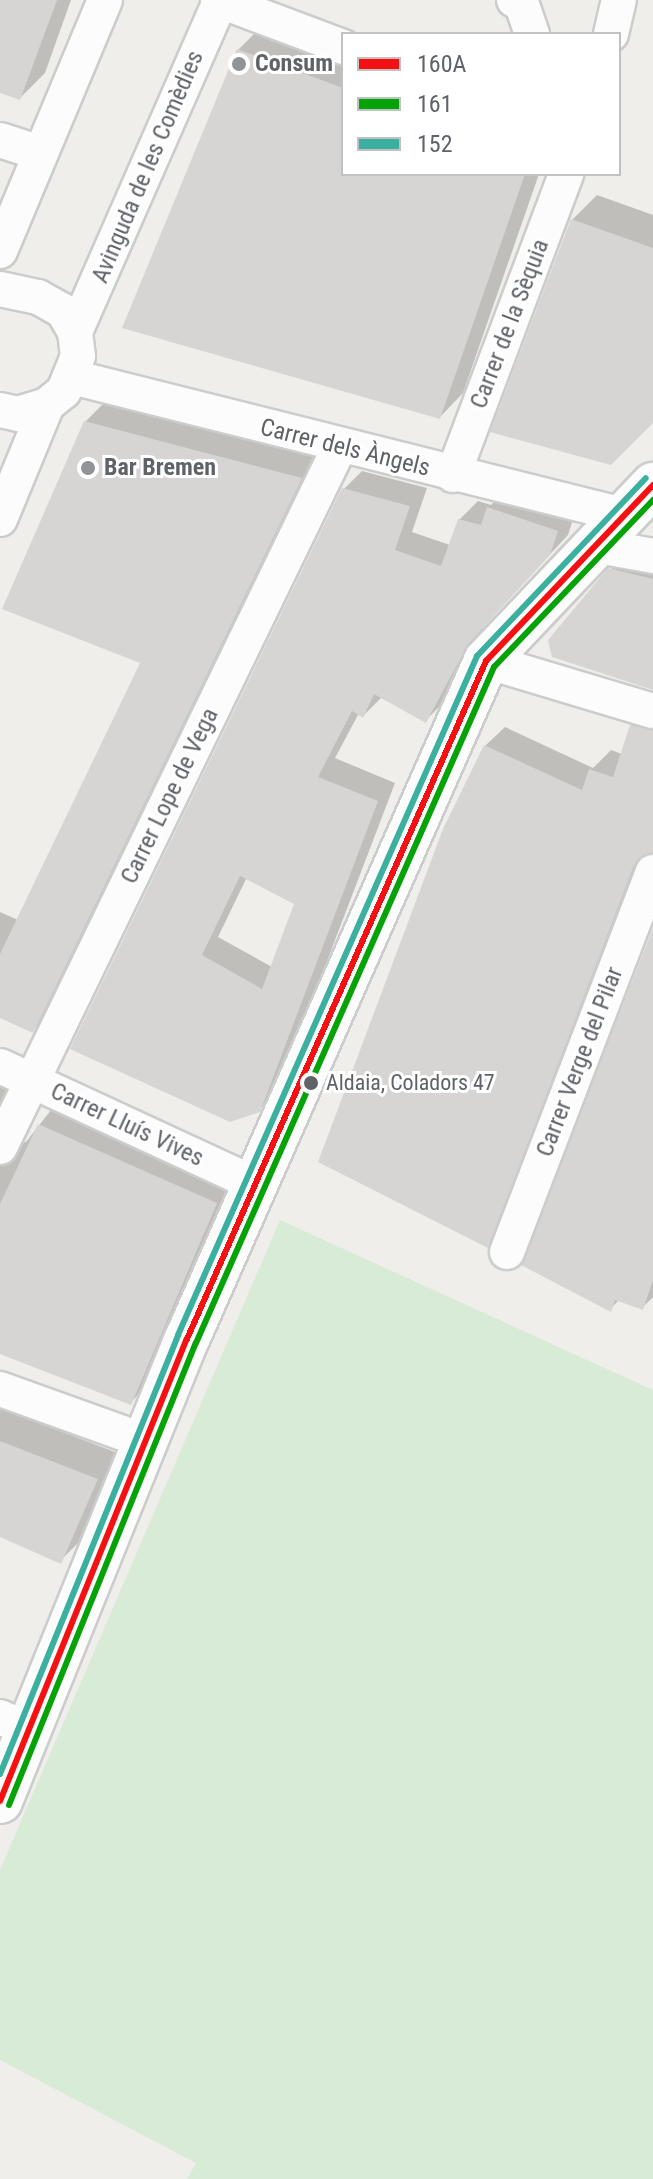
<!DOCTYPE html>
<html>
<head>
<meta charset="utf-8">
<style>
	body { margin:0 }
	#map { position:relative; width:653px; height:2179px; overflow:hidden; background:#efeeea; font-family:"Roboto Condensed",sans-serif }
	div>[style] { position:absolute }
	.green>* { inset:0; background:#d8ebd6 }
	.shadow>* { inset:0; background:#0003 }
	.building>* { inset:0; background:#d6d5d3 }
	.roads { filter:drop-shadow(2px 0 #cbcccc) drop-shadow(-2px 0 #cbcccc) drop-shadow(0 2px #cbcccc) drop-shadow(0 -2px #cbcccc) }
	.street>* { height:34px; margin:-17px; padding:0 17px; transform-origin:17px; border-radius:17px; background:#fdfcfc }
	.secondary>* { height:44px; margin:-22px; padding:0 22px; transform-origin:22px; border-radius:22px; background:#fdfcfc }
	.bus-1>* { height:6px; margin:-3px; padding:0 3px; transform-origin:3px; border-radius:3px; background:#f51111 }
	.bus-2>* { height:6px; margin:-3px; padding:0 3px; transform-origin:3px; border-radius:3px; background:#06a308 }
	.bus-3>* { height:6px; margin:-3px; padding:0 3px; transform-origin:3px; border-radius:3px; background:#3bb0a0 }
	.dots>* { width:22px; height:22px; translate:-50% -50%; box-sizing:border-box; border:4px solid #fff; border-radius:50% }
	span { translate:-50% -50%; white-space:nowrap; text-align:center; line-height:1.15; -webkit-text-stroke:6px #fff; paint-order:stroke }
	.bus-label { font-size:22px; color:#5f6368 }
	.left { translate:0 -50%; text-align:left }
	.poi-label { font-size:24px; color:#5f6368; font-weight:700 }
	.street-label { font-size:24px; color:#5f6368 }
	.legend { position:absolute; left:341px; top:32px; width:280px; height:144px; box-sizing:border-box; background:#fff; border:2px solid #bfc1c3; margin:0; padding:10px 14px; list-style:none; font-size:24px; color:#5f6368 }
	.legend li { display:flex; align-items:center; gap:16px; height:40px }
	.legend b { width:40px; border:2px solid #bfc1c3 }
</style>
</head>
<body>
<div id="map">
	<div class="green">
		<div style="clip-path:polygon(280px 1220px,653px 1390px,653px 2179px,187px 2179px,196px 2163px,0 2060px,0 1870px)"></div>
	</div>
	<div class="shadow">
		<div style="clip-path:polygon(0 0,71px 0,45px 73px,20px 98px,0 91px)"></div>
		<div style="clip-path:polygon(262px 26px,343px 56px,343px 174px,539px 174px,463px 393px,440px 417px,238px 50px)"></div>
		<div style="clip-path:polygon(597px 195px,653px 215px,653px 420px,572px 220px)"></div>
		<div style="clip-path:polygon(107px 400px,322px 456px,54px 1009px,33px 1030px,0 1016px,0 912px,18px 920px,142px 662px,85px 422px)"></div>
		<div style="clip-path:polygon(evenodd,362px 471px,427px 488px,412px 532px,450px 545px,459px 520px,478px 501px,491px 505px,507px 489px,575px 513px,568px 535px,485px 624px,444px 702px,426px 720px,381px 698px,363px 716px,359px 713px,335px 758px,395px 783px,277px 1092px,259px 1110px,72px 1048px,344px 489px,362px 471px,247px 877px,296px 903px,272px 967px,218px 937px,247px 877px)"></div>
		<div style="clip-path:polygon(630px 550px,653px 556px,653px 690px,610px 570px)"></div>
		<div style="clip-path:polygon(651px 706px,653px 852px,507px 1227px,487px 1246px,485px 746px,505px 727px,593px 768px,611px 750px,622px 754px,631px 726px)"></div>
		<div style="clip-path:polygon(653px 933px,653px 1297px,642px 1308px,620px 1299px,610px 1309px)"></div>
		<div style="clip-path:polygon(0 1075px,19px 1083px,15px 1143px,26px 1142px,58px 1101px,238px 1180px,153px 1380px,130px 1403px,0 1352px)"></div>
		<div style="clip-path:polygon(0 1408px,120px 1454px,84px 1537px,60px 1561px,0 1536px)"></div>
	</div>
	<div class="building">
		<div style="clip-path:polygon(0 0,57px 0,20px 100px,0 93px)"></div>
		<div style="clip-path:polygon(237px 49px,343px 88px,343px 174px,525px 174px,440px 419px,122px 328px)"></div>
		<div style="clip-path:polygon(571px 219px,653px 248px,653px 423px,611px 465px,490px 432px)"></div>
		<div style="clip-path:polygon(84px 421px,302px 478px,33px 1033px,0 1018px,0 954px,140px 663px,2px 609px)"></div>
		<div style="clip-path:polygon(evenodd,342px 488px,410px 506px,395px 550px,441px 566px,458px 519px,481px 525px,487px 507px,558px 531px,550px 555px,468px 644px,426px 723px,374px 694px,363px 718px,352px 711px,318px 777px,378px 801px,260px 1112px,230px 1122px,70px 1049px,342px 488px,240px 876px,294px 904px,262px 989px,202px 955px,240px 876px)"></div>
		<div style="clip-path:polygon(608px 568px,653px 579px,653px 690px,552px 657px,548px 640px)"></div>
		<div style="clip-path:polygon(630px 725px,653px 730px,653px 852px,634px 865px,488px 1248px,318px 1162px,443px 829px,484px 745px,582px 790px,589px 769px,613px 777px)"></div>
		<div style="clip-path:polygon(653px 928px,653px 1280px,643px 1310px,615px 1300px,611px 1312px,521px 1265px)"></div>
		<div style="clip-path:polygon(38px 1124px,217px 1203px,131px 1405px,0 1354px,0 1204px)"></div>
		<div style="clip-path:polygon(0 1441px,98px 1479px,61px 1564px,0 1537px)"></div>
	</div>
	<div class="roads">
		<div class="street">
			<div style="left:218px;top:0;width:134px;rotate:20.6deg"></div>
			<div style="left:514px;top:0;width:7px;rotate:16deg"></div>
			<div style="left:521px;top:2px;width:34px;rotate:71deg"></div>
			<div style="left:611px;top:34px;width:35px;rotate:-77deg"></div>
			<div style="left:0;top:140px;width:42px;rotate:18deg"></div>
			<div style="left:0;top:251px;width:272px;rotate:-67.3deg"></div>
			<div style="left:0;top:289px;width:39px;rotate:12deg"></div>
			<div style="left:38px;top:297px;width:29px;rotate:29deg"></div>
			<div style="left:63px;top:311px;width:24px;rotate:60deg"></div>
			<div style="left:75px;top:332px;width:24px;rotate:83deg"></div>
			<div style="left:78px;top:356px;width:38px;rotate:112deg"></div>
			<div style="left:64px;top:391px;width:22px;rotate:141deg"></div>
			<div style="left:47px;top:405px;width:30px;rotate:163deg"></div>
			<div style="left:18px;top:414px;width:18px;rotate:-167deg"></div>
			<div style="left:75px;top:332px;width:361px;rotate:-66.3deg"></div>
			<div style="left:72px;top:377px;width:564px;rotate:14.06deg"></div>
			<div style="left:453px;top:475px;width:322px;rotate:-69.4deg"></div>
			<div style="left:0;top:519px;width:123px;rotate:-67.6deg"></div>
			<div style="left:593px;top:545px;width:61px;rotate:10.4deg"></div>
			<div style="left:486px;top:661px;width:174px;rotate:16.7deg"></div>
			<div style="left:0;top:1066px;width:281px;rotate:24.8deg"></div>
			<div style="left:0;top:1147px;width:779px;rotate:-64.13deg"></div>
			<div style="left:507px;top:1252px;width:407px;rotate:-69deg"></div>
			<div style="left:0;top:1389px;width:156px;rotate:19.8deg"></div>
			<div style="left:0;top:1717px;width:32px;rotate:24deg"></div>
		</div>
		<div class="secondary">
			<div style="left:0;top:1801px;width:498px;rotate:-68deg"></div>
			<div style="left:187px;top:1339px;width:741px;rotate:-66.2deg"></div>
			<div style="left:486px;top:661px;width:243px;rotate:-46.5deg"></div>
		</div>
	</div>
	<div class="bus-1">
		<div style="left:0;top:1801px;width:498px;rotate:-68deg"></div>
		<div style="left:187px;top:1339px;width:741px;rotate:-66.2deg"></div>
		<div style="left:486px;top:661px;width:243px;rotate:-46.5deg"></div>
	</div>
	<div class="bus-2">
		<div style="left:9px;top:1805px;width:498px;rotate:-68deg"></div>
		<div style="left:196px;top:1343px;width:739px;rotate:-66.21deg"></div>
		<div style="left:494px;top:667px;width:231px;rotate:-46.4deg"></div>
	</div>
	<div class="bus-3">
		<div style="left:0;top:1774px;width:474px;rotate:-67.9deg"></div>
		<div style="left:178px;top:1335px;width:742px;rotate:-66.23deg"></div>
		<div style="left:477px;top:656px;width:245px;rotate:-46.5deg"></div>
	</div>
	<div class="dots">
		<div style="left:239px;top:64px;background:#919496"></div>
		<div style="left:88px;top:468px;background:#919496"></div>
		<div style="left:311px;top:1083px;background:#5f6368"></div>
	</div>
	<div class="bus-label">
		<span class="left" style="left:326px;top:1083px">Aldaia, Coladors 47</span>
	</div>
	<div class="poi-label">
		<span class="left" style="left:255px;top:64px">Consum</span>
		<span class="left" style="left:104px;top:468px">Bar Bremen</span>
	</div>
	<div class="street-label">
		<span style="left:148px;top:167px;rotate:-67deg">Avinguda de les Comèdies</span>
		<span style="left:510px;top:324px;rotate:-69deg">Carrer de la Sèquia</span>
		<span style="left:345px;top:448px;rotate:14deg">Carrer dels Àngels</span>
		<span style="left:170px;top:796px;rotate:-64deg">Carrer Lope de Vega</span>
		<span style="left:580px;top:1062px;rotate:-69deg">Carrer Verge del Pilar</span>
		<span style="left:127px;top:1125px;rotate:25deg">Carrer Lluís Vives</span>
	</div>
	<ul class="legend">
	<li><b style="height:10px;background:#f51111"></b>160A</li>
	<li><b style="height:10px;background:#06a308"></b>161</li>
	<li><b style="height:10px;background:#3bb0a0"></b>152</li>
	</ul>
</div>
</body>
</html>
